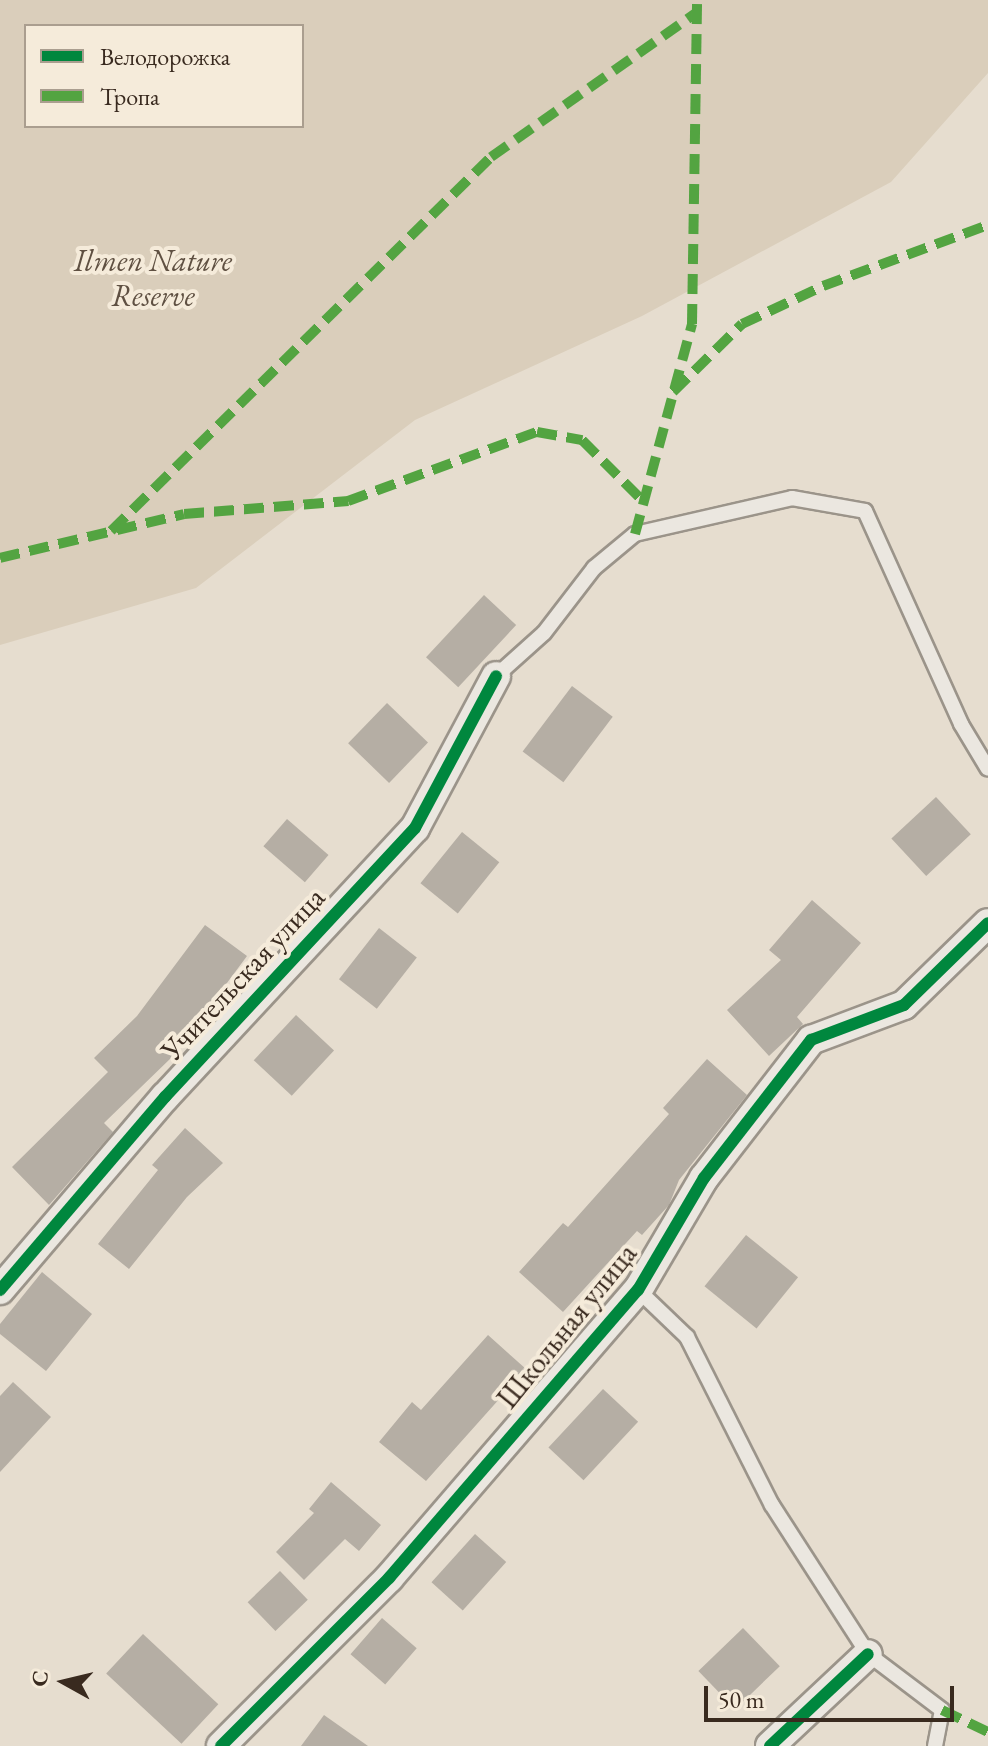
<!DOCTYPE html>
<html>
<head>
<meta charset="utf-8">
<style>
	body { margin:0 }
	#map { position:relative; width:988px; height:1746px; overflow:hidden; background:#e6ddcf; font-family:"EB Garamond",serif }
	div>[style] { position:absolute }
	.green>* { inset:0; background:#dacebb }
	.building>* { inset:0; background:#b5aea4; transform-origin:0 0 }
	.roads { filter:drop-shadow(2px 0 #9b948a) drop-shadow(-2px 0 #9b948a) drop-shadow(0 2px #9b948a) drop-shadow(0 -2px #9b948a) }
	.service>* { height:14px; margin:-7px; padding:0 7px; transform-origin:7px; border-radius:7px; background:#ebe7e0 }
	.minor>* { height:28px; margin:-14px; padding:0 14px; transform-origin:14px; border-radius:14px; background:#ebe7e0 }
	.quiet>* { height:10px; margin-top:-5px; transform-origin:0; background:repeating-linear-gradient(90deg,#53a441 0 20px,transparent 0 30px) }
	.cycleway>* { height:12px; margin:-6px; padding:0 6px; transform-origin:6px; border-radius:6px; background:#00873e }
	span { translate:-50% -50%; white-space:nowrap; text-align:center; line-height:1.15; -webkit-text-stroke:8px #f5ebda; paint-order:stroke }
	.park-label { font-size:30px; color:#5f5042; font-style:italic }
	.street-label { font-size:30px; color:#392a1f }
	.legend { position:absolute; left:24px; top:24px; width:280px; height:104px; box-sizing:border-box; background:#f5ebda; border:2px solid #aa9e8f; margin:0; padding:10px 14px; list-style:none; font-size:24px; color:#392a1f }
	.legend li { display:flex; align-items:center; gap:16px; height:40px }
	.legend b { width:40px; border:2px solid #aa9e8f }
	.north { position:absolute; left:24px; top:1642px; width:80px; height:80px; -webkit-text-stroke:6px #f5ebda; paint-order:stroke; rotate:278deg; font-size:22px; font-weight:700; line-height:32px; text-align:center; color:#392a1f }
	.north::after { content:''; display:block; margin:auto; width:28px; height:36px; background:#392a1f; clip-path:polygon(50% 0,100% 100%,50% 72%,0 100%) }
	.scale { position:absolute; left:704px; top:1686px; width:250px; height:36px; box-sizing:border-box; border:4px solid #392a1f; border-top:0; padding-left:10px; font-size:24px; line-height:28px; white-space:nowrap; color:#392a1f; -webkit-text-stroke:6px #f5ebda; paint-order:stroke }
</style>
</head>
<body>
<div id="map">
	<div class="green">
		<div style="clip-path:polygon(evenodd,0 0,988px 0,988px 73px,891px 182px,642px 316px,415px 420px,196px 588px,0 645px,0 0,302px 26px,302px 126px,26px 126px,26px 26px,302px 26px)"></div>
	</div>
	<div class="building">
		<div style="left:484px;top:595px;width:44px;height:85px;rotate:43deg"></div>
		<div style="left:572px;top:686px;width:51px;height:82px;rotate:37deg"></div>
		<div style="left:387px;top:703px;width:57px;height:56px;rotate:44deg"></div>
		<div style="left:936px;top:797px;width:51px;height:61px;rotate:47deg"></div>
		<div style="left:287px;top:819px;width:55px;height:36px;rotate:41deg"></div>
		<div style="left:462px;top:832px;width:48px;height:66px;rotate:39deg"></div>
		<div style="clip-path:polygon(812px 900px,861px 943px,797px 1017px,803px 1024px,769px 1056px,727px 1010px,781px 960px,769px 950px)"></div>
		<div style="clip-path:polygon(205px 925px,247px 956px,172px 1057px,104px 1123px,113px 1132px,49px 1205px,12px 1167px,108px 1072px,94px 1058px,137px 1016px)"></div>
		<div style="left:379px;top:928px;width:48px;height:65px;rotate:38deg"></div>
		<div style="left:296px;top:1015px;width:52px;height:62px;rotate:43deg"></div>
		<div style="clip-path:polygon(707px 1059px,747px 1095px,679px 1180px,669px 1205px,642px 1235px,637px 1231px,563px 1312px,519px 1272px,563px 1223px,568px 1227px,669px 1114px,663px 1108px)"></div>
		<div style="clip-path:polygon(185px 1128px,223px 1163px,187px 1197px,129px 1269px,98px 1244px,158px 1170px,152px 1165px)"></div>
		<div style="left:746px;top:1235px;width:67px;height:66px;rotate:39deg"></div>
		<div style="clip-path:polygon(42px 1272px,92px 1314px,46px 1371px,0 1334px,0 1324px)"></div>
		<div style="clip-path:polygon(488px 1335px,526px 1369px,426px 1481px,379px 1442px,412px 1402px,421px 1410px)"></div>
		<div style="clip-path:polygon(13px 1382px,51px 1417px,0 1472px,0 1396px)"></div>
		<div style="left:603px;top:1389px;width:48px;height:80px;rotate:43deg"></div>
		<div style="clip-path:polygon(331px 1482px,381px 1525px,359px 1551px,345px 1539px,304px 1580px,276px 1552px,314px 1513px,309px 1509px)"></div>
		<div style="left:475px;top:1534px;width:42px;height:65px;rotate:42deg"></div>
		<div style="left:280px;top:1571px;width:40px;height:45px;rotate:46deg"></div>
		<div style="left:382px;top:1618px;width:46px;height:48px;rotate:41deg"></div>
		<div style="left:743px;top:1628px;width:53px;height:62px;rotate:46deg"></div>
		<div style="left:143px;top:1634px;width:103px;height:54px;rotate:43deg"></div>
		<div style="clip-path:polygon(324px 1715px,368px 1746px,301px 1746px)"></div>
	</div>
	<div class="roads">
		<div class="service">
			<div style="left:496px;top:676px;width:64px;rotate:-41.9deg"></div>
			<div style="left:544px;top:633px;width:82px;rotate:-52.4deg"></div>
			<div style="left:594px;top:568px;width:53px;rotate:-39.7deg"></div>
			<div style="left:635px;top:534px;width:161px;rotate:-12.9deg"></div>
			<div style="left:792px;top:498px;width:74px;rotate:10.1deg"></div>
			<div style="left:865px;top:511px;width:234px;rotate:65.7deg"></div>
			<div style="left:961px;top:724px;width:52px;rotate:59deg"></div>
			<div style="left:638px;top:1290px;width:68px;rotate:43.8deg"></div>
			<div style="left:687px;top:1337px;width:188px;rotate:63.2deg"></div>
			<div style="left:772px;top:1505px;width:177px;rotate:57.2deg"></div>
			<div style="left:868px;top:1654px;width:93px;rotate:37.1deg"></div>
			<div style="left:942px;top:1710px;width:37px;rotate:101deg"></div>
		</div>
		<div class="minor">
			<div style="left:0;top:1290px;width:254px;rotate:-49.5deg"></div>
			<div style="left:165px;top:1097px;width:367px;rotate:-47.1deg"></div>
			<div style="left:415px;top:828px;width:172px;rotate:-61.9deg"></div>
			<div style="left:221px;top:1746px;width:238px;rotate:-45deg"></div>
			<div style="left:389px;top:1578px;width:381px;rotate:-49.2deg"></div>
			<div style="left:638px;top:1290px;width:130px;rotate:-59.5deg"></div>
			<div style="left:704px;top:1178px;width:175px;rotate:-52.2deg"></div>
			<div style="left:811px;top:1040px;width:99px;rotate:-20.6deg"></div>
			<div style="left:904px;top:1005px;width:117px;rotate:-44.3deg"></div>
			<div style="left:770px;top:1746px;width:134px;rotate:-43.2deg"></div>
		</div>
	</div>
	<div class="quiet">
		<div style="left:673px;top:392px;width:97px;rotate:-44.6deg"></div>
		<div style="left:742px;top:324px;width:89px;rotate:-25.1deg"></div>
		<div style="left:823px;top:286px;width:176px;rotate:-20.3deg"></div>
		<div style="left:111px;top:531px;width:533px;rotate:-44.54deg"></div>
		<div style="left:491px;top:157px;width:252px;rotate:-35.1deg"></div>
		<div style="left:635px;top:534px;width:218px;rotate:-74.8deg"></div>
		<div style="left:692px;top:324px;width:324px;rotate:-89.1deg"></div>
		<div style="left:0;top:558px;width:189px;rotate:-13.4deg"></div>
		<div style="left:184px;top:514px;width:165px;rotate:-4.5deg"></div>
		<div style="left:348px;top:501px;width:201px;rotate:-20.1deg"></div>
		<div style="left:537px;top:432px;width:46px;rotate:10.1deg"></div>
		<div style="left:582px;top:440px;width:88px;rotate:45deg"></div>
		<div style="left:942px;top:1710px;width:51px;rotate:25.6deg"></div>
	</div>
	<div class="cycleway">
		<div style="left:0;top:1290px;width:254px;rotate:-49.5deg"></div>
		<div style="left:165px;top:1097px;width:367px;rotate:-47.1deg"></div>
		<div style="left:415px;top:828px;width:172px;rotate:-61.9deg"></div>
		<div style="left:221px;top:1746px;width:238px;rotate:-45deg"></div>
		<div style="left:389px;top:1578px;width:381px;rotate:-49.2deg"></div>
		<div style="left:638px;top:1290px;width:130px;rotate:-59.5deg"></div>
		<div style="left:704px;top:1178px;width:175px;rotate:-52.2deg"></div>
		<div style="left:811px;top:1040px;width:99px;rotate:-20.6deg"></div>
		<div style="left:904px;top:1005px;width:117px;rotate:-44.3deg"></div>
		<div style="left:770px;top:1746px;width:134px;rotate:-43.2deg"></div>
	</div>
	<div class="park-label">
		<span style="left:153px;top:278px">Ilmen Nature<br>Reserve</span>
	</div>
	<div class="street-label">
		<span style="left:243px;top:974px;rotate:-47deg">Учительская улица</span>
		<span style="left:567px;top:1326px;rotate:-51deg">Школьная улица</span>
	</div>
	<ul class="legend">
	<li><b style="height:10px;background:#00873e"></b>Велодорожка</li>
	<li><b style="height:10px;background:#53a441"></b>Тропа</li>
	</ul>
	<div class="north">С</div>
	<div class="scale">50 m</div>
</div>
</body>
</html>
